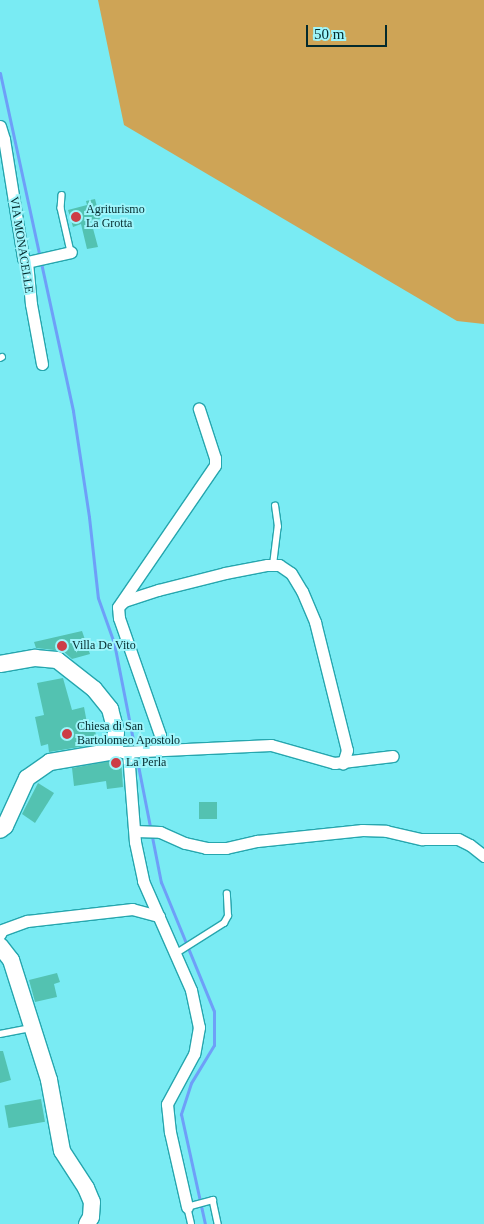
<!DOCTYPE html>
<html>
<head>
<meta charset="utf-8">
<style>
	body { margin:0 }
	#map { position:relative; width:484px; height:1224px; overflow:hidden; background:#79ebf3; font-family:"Times New Roman",serif }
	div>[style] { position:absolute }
	.green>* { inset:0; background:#cea456 }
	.stream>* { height:3px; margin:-1.5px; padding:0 1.5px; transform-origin:1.5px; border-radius:1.5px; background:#6e9ff8 }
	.building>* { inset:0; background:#53c2b1; transform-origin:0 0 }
	.roads { filter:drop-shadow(1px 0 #26a6ae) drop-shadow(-1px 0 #26a6ae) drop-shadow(0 1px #26a6ae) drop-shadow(0 -1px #26a6ae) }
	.service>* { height:5.5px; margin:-2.75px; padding:0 2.75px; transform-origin:2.75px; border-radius:2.75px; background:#fff }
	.minor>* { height:11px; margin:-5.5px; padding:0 5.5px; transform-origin:5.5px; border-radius:5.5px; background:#fff }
	.secondary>* { height:16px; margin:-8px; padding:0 8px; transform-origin:8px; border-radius:8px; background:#fff }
	.dots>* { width:14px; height:14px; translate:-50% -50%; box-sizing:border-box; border:2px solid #9ef5fb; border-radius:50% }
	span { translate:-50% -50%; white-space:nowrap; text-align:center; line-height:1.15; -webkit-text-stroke:4px #9ef5fb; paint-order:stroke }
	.poi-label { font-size:12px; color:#032a2d }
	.left { translate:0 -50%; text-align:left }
	.street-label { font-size:12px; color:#032a2d }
	.scale { position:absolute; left:306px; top:25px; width:81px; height:22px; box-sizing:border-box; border:2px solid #032a2d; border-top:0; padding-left:6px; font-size:15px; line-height:18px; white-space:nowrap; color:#032a2d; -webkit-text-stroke:4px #9ef5fb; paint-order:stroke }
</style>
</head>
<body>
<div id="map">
	<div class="green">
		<div style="clip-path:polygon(98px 0,484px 0,484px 324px,457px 321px,124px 125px)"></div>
	</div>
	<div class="stream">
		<div style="left:0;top:73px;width:346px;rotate:77.8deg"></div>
		<div style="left:73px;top:411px;width:107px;rotate:81.4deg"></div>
		<div style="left:89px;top:517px;width:81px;rotate:83.7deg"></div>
		<div style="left:98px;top:598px;width:48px;rotate:70.4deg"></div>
		<div style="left:114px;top:643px;width:244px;rotate:78.9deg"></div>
		<div style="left:161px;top:882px;width:139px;rotate:67.7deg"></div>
		<div style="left:214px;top:1011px;width:34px;rotate:90deg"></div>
		<div style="left:214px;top:1045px;width:44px;rotate:121.2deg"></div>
		<div style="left:191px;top:1083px;width:33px;rotate:108deg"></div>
		<div style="left:181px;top:1114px;width:113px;rotate:77.7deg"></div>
	</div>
	<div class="building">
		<div style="clip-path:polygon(95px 199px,100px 219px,91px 221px,98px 247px,87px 249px,81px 224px,73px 227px,68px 210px,87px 205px,86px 201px)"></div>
		<div style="clip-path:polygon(82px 631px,90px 654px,72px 659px,63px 651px,36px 648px,34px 642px)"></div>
		<div style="clip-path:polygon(63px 678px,72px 710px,84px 707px,87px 723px,93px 722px,98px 744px,49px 752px,48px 744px,41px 746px,35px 717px,44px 715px,37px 683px)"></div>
		<div style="clip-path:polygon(121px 759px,123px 787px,107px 789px,106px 781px,74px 786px,72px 768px)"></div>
		<div style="clip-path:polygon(38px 783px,54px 793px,35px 823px,22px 814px)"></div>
		<div style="left:217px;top:802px;width:17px;height:18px;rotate:90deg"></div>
		<div style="clip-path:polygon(57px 973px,60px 982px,54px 984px,57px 997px,35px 1002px,29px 980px)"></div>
		<div style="clip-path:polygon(0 1051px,3px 1051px,11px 1080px,0 1083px)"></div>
		<div style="left:41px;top:1099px;width:23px;height:37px;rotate:80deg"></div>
	</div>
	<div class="roads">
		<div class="service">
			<div style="left:62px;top:195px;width:13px;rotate:94deg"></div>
			<div style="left:61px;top:208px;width:45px;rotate:77.2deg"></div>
			<div style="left:0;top:358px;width:2px;rotate:-27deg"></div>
			<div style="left:273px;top:565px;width:38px;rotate:-83deg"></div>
			<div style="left:278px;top:527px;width:21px;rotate:-98deg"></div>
			<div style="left:175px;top:954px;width:58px;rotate:-32.3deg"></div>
			<div style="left:224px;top:923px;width:8px;rotate:-60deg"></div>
			<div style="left:228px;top:916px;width:22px;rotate:-93deg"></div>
			<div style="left:0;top:1034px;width:31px;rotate:-11deg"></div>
			<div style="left:191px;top:1224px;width:17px;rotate:-103deg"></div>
			<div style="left:187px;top:1207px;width:27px;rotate:-15deg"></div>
			<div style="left:213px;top:1200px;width:25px;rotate:78deg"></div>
		</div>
		<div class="minor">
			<div style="left:0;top:126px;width:14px;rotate:73deg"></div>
			<div style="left:4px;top:139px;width:121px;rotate:80.9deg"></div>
			<div style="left:23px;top:258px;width:6px;rotate:45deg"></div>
			<div style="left:27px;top:262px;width:42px;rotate:84.6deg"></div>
			<div style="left:31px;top:304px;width:61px;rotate:79.6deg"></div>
			<div style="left:27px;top:262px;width:45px;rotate:-12.8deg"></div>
			<div style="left:120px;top:604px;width:168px;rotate:-55.6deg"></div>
			<div style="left:215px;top:465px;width:7px;rotate:-90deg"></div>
			<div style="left:215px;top:458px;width:52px;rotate:-108.1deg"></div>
			<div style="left:161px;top:750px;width:15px;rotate:-94deg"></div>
			<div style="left:160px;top:735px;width:124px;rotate:-109.3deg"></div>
			<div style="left:119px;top:618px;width:11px;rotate:-95deg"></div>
			<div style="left:118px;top:607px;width:8px;rotate:-45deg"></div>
			<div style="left:124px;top:601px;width:36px;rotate:-18deg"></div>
			<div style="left:158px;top:590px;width:69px;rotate:-14.2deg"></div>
			<div style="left:225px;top:573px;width:43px;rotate:-10.8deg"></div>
			<div style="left:267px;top:565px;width:12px"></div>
			<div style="left:279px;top:565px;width:14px;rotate:34deg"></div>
			<div style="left:291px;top:573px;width:21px;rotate:59deg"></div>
			<div style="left:302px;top:591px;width:34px;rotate:67deg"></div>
			<div style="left:315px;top:622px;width:132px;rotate:76deg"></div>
			<div style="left:347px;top:750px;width:14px;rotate:107deg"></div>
			<div style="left:122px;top:752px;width:149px;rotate:-2.7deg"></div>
			<div style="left:271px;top:745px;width:66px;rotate:15.9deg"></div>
			<div style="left:334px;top:763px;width:59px;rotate:-6.8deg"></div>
			<div style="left:128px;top:753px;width:89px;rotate:85.5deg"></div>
			<div style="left:135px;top:842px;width:40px;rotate:78deg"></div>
			<div style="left:143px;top:881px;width:119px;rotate:66.2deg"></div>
			<div style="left:191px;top:990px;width:38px;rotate:78deg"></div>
			<div style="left:199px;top:1027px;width:27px;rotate:100deg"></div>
			<div style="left:194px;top:1054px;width:57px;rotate:118.4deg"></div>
			<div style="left:167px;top:1104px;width:28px;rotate:84deg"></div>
			<div style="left:170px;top:1132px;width:77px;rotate:77.2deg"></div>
			<div style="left:135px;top:831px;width:25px;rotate:2deg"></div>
			<div style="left:160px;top:832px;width:27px;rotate:24deg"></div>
			<div style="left:185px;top:843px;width:22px;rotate:13deg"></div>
			<div style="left:206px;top:848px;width:20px"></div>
			<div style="left:226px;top:848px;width:32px;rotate:-13deg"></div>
			<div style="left:257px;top:841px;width:106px;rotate:-6deg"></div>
			<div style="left:362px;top:830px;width:24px;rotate:2deg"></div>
			<div style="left:386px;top:831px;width:37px;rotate:13deg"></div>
			<div style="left:422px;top:839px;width:36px"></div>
			<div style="left:458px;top:839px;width:13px;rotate:27deg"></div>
			<div style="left:470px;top:845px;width:18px;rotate:38deg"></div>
			<div style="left:0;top:934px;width:4px;rotate:-63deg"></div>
			<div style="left:2px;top:930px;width:27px;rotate:-20deg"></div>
			<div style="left:27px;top:921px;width:106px;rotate:-6.5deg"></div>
			<div style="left:132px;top:909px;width:28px;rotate:15deg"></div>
		</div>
		<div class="secondary">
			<div style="left:0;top:664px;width:36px;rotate:-10deg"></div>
			<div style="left:35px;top:658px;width:22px;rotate:5deg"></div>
			<div style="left:57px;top:660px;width:47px;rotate:38.1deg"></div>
			<div style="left:94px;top:689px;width:26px;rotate:51deg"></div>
			<div style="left:110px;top:709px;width:23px;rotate:75deg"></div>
			<div style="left:116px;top:731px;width:20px;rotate:93deg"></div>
			<div style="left:115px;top:751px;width:66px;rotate:170.4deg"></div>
			<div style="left:50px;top:762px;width:28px;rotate:145deg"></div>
			<div style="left:27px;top:778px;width:53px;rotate:114.6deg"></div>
			<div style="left:5px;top:826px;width:6px;rotate:141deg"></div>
			<div style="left:0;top:946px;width:18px;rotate:52deg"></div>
			<div style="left:11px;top:960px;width:126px;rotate:72.4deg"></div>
			<div style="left:49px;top:1080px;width:72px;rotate:79.6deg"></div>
			<div style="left:62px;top:1151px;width:44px;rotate:57deg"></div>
			<div style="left:86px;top:1188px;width:15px;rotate:67deg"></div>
			<div style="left:92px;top:1202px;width:15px;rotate:94deg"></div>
			<div style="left:91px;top:1217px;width:8px;rotate:120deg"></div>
		</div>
	</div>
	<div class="dots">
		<div style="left:76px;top:217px;background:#cd3d46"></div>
		<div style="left:62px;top:646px;background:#cd3d46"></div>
		<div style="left:67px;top:734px;background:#cd3d46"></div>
		<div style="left:116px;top:763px;background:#cd3d46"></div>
	</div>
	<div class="poi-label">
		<span class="left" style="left:86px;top:217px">Agriturismo<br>La Grotta</span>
		<span class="left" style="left:72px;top:646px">Villa De Vito</span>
		<span class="left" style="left:77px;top:734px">Chiesa di San<br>Bartolomeo Apostolo</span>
		<span class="left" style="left:126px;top:763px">La Perla</span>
	</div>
	<div class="street-label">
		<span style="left:21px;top:245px;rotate:81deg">VIA MONACELLE</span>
	</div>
	<div class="scale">50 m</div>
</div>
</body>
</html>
